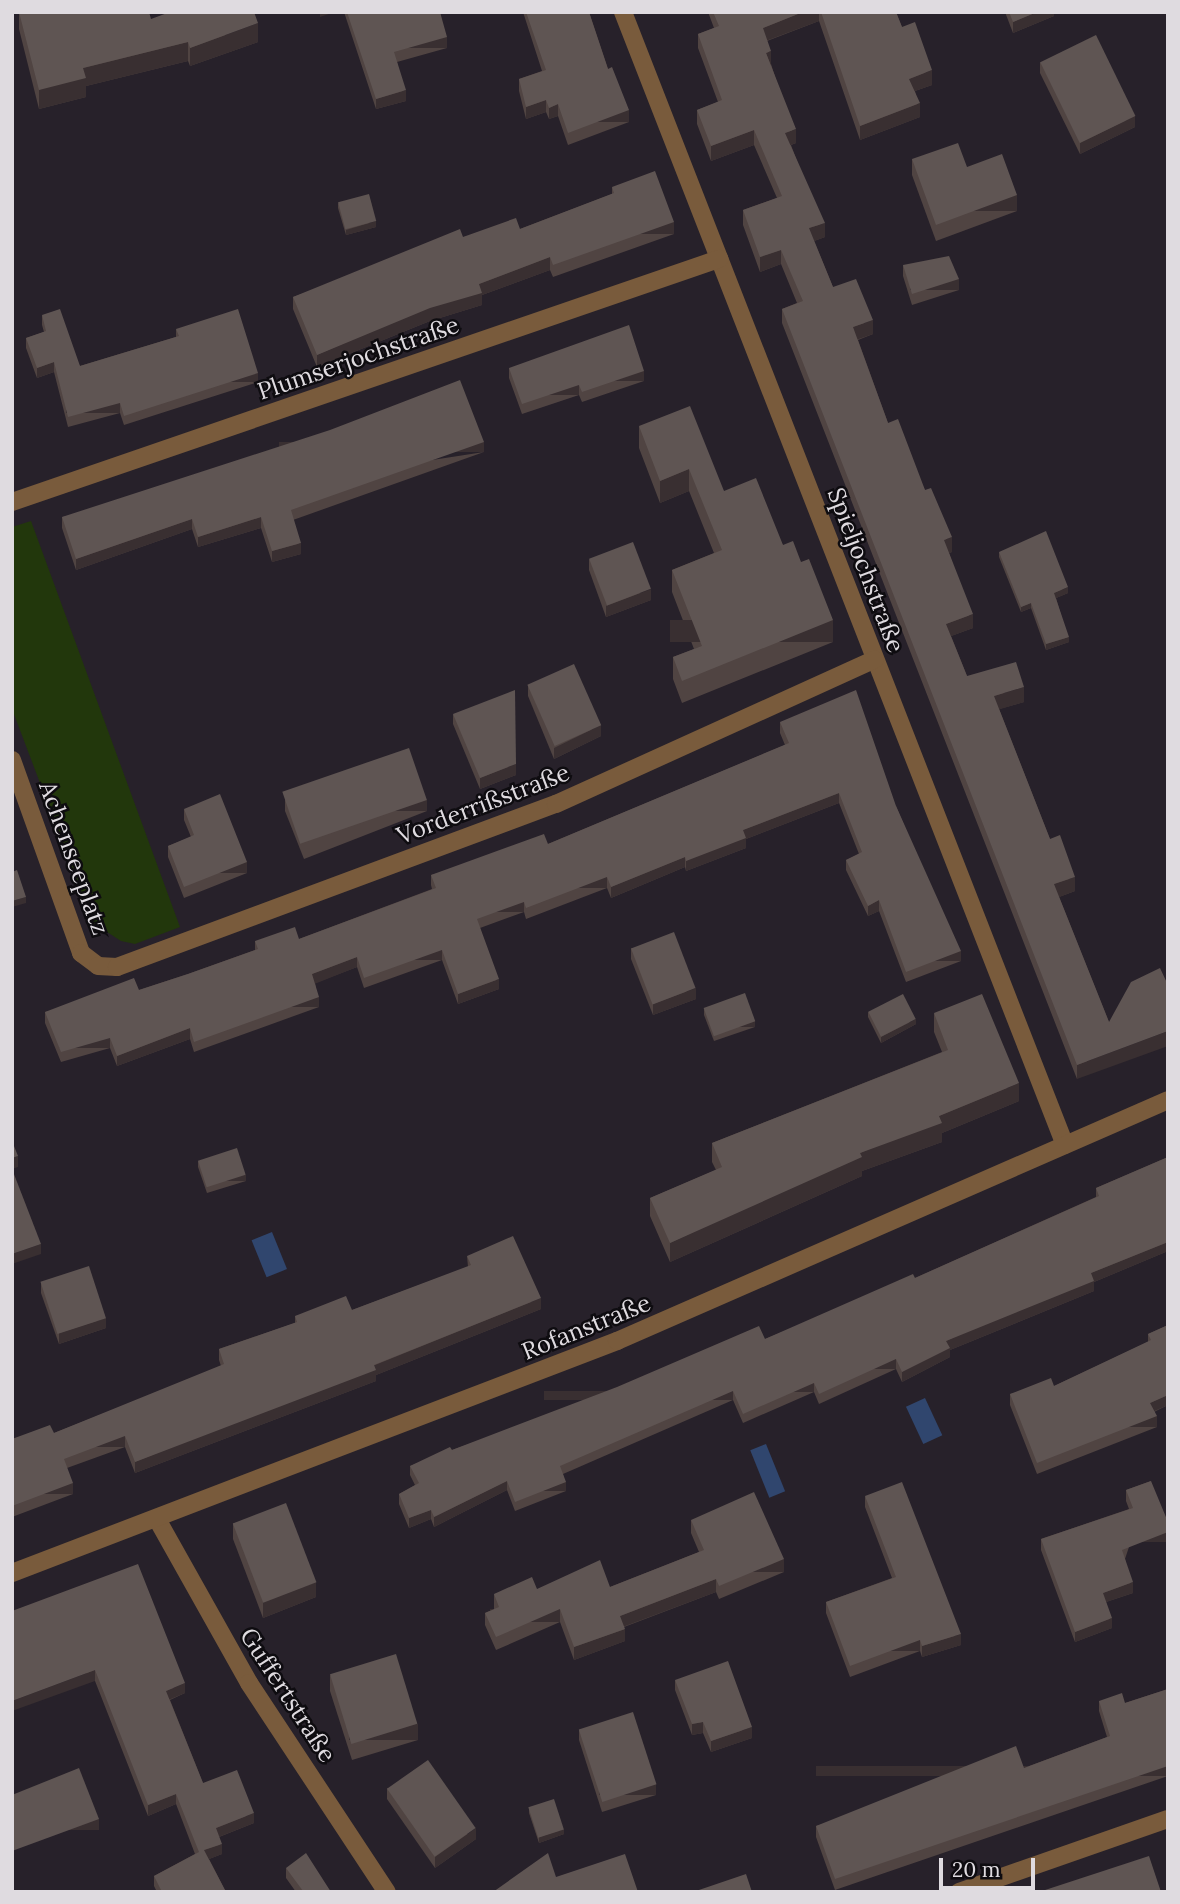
<!DOCTYPE html>
<html>
<head>
<meta charset="utf-8">
<style>
	body { margin:0 }
	#map { position:relative; width:1180px; height:1904px; overflow:hidden; background:#27212a; font-family:Lora,serif }
	div>[style] { position:absolute }
	.green>* { inset:0; background:#22370c }
	.water>* { inset:0; background:#30466e; transform-origin:0 0 }
	.minor>* { height:18px; margin:-9px; padding:0 9px; transform-origin:9px; border-radius:9px; background:#795b3c }
	.wall>* { inset:0; background:#504442 }
	.shaded-wall>* { inset:0; background:#392f31; transform-origin:0 0 }
	.building>* { inset:0; background:#5f5553; transform-origin:0 0 }
	span { translate:-50% -50%; white-space:nowrap; text-align:center; line-height:1.15; -webkit-text-stroke:5px #0e0c10; paint-order:stroke }
	.street-label { font-size:24px; color:#dfdbe0 }
	.frame { position:absolute; inset:0; border:14px solid #dfdbe0; pointer-events:none }
	.scale { position:absolute; left:939px; top:1858px; width:96px; height:32px; box-sizing:border-box; border:4px solid #dfdbe0; border-top:0; padding-left:9px; font-size:21px; line-height:24px; white-space:nowrap; color:#dfdbe0; -webkit-text-stroke:5px #0e0c10; paint-order:stroke }
</style>
</head>
<body>
<div id="map">
	<div class="green">
		<div style="clip-path:polygon(31px 521px,180px 927px,135px 944px,121px 941px,93px 923px,12px 709px,12px 527px)"></div>
	</div>
	<div class="water">
		<div style="left:272px;top:1232px;width:40px;height:22px;rotate:68deg"></div>
		<div style="left:925px;top:1398px;width:41px;height:21px;rotate:65deg"></div>
		<div style="left:766px;top:1444px;width:51px;height:17px;rotate:68deg"></div>
	</div>
	<div class="minor">
		<div style="left:623px;top:12px;width:1216px;rotate:68.69deg"></div>
		<div style="left:12px;top:502px;width:748px;rotate:-18.97deg"></div>
		<div style="left:12px;top:760px;width:205px;rotate:70.3deg"></div>
		<div style="left:81px;top:953px;width:21px;rotate:37deg"></div>
		<div style="left:98px;top:966px;width:19px;rotate:3deg"></div>
		<div style="left:117px;top:967px;width:468px;rotate:-20.4deg"></div>
		<div style="left:556px;top:804px;width:350px;rotate:-24.4deg"></div>
		<div style="left:157px;top:1519px;width:188px;rotate:60.7deg"></div>
		<div style="left:249px;top:1683px;width:250px;rotate:56.6deg"></div>
		<div style="left:12px;top:1573px;width:648px;rotate:-20.98deg"></div>
		<div style="left:617px;top:1341px;width:601px;rotate:-23.62deg"></div>
		<div style="left:959px;top:1892px;width:221px;rotate:-19.3deg"></div>
	</div>
	<div class="wall">
		<div style="clip-path:polygon(19px 12px,151px 19px,258px 42px,190px 66px,188px 61px,86px 86px,86px 97px,39px 109px,19px 29px)"></div>
		<div style="clip-path:polygon(344px 12px,440px 12px,447px 48px,397px 62px,406px 101px,376px 109px)"></div>
		<div style="clip-path:polygon(523px 12px,589px 12px,608px 69px,629px 122px,568px 145px,558px 116px,549px 119px,546px 112px,526px 119px,519px 91px,519px 79px,542px 71px)"></div>
		<div style="clip-path:polygon(708px 12px,896px 12px,902px 27px,932px 85px,915px 91px,920px 117px,860px 140px,819px 21px,767px 41px,771px 64px,796px 143px,791px 145px,825px 237px,814px 241px,833px 287px,873px 334px,858px 340px,888px 423px,925px 490px,952px 552px,949px 553px,973px 628px,951px 636px,967px 676px,1024px 702px,999px 709px,1050px 839px,1075px 891px,1059px 897px,1109px 1022px,1077px 1079px,782px 323px,782px 309px,797px 303px,781px 264px,760px 272px,743px 225px,743px 210px,777px 198px,754px 145px,711px 161px,697px 124px,697px 110px,718px 102px,698px 48px,698px 34px,714px 28px)"></div>
		<div style="clip-path:polygon(1005px 12px,1054px 12px,1054px 16px,1013px 33px)"></div>
		<div style="clip-path:polygon(1040px 62px,1135px 127px,1080px 154px,1040px 73px)"></div>
		<div style="clip-path:polygon(912px 159px,967px 167px,1017px 211px,936px 241px,912px 175px)"></div>
		<div style="clip-path:polygon(612px 187px,674px 234px,553px 277px,550px 270px,482px 295px,482px 305px,430px 321px,317px 367px,293px 309px,293px 297px,463px 237px,520px 229px,612px 194px)"></div>
		<div style="clip-path:polygon(338px 203px,376px 227px,346px 235px,338px 208px)"></div>
		<div style="clip-path:polygon(903px 265px,959px 290px,912px 305px,903px 276px)"></div>
		<div style="clip-path:polygon(42px 315px,80px 366px,176px 337px,176px 329px,258px 382px,124px 425px,120px 413px,68px 427px,54px 372px,37px 378px,26px 348px,26px 338px,44px 332px,42px 325px)"></div>
		<div style="clip-path:polygon(509px 368px,644px 381px,582px 402px,579px 395px,522px 414px,509px 378px)"></div>
		<div style="clip-path:polygon(639px 426px,724px 491px,783px 545px,833px 642px,682px 703px,673px 679px,673px 657px,694px 649px,672px 592px,672px 570px,714px 553px,689px 491px,660px 503px,639px 448px)"></div>
		<div style="clip-path:polygon(484px 452px,293px 520px,301px 554px,272px 562px,261px 528px,198px 547px,192px 529px,76px 570px,62px 528px,62px 517px)"></div>
		<div style="clip-path:polygon(999px 552px,1068px 593px,1056px 598px,1069px 642px,1046px 650px,1031px 608px,1021px 612px,999px 557px)"></div>
		<div style="clip-path:polygon(589px 559px,651px 600px,606px 617px,589px 570px)"></div>
		<div style="clip-path:polygon(528px 685px,601px 736px,554px 759px,528px 696px)"></div>
		<div style="clip-path:polygon(453px 714px,516px 775px,480px 789px,453px 724px)"></div>
		<div style="clip-path:polygon(780px 722px,896px 806px,961px 961px,906px 982px,879px 911px,868px 916px,846px 870px,846px 860px,859px 854px,839px 803px,746px 839px,746px 848px,686px 871px,685px 867px,611px 898px,607px 888px,526px 919px,524px 912px,480px 928px,499px 989px,458px 1004px,442px 960px,364px 988px,357px 967px,315px 983px,319px 1007px,194px 1052px,190px 1039px,117px 1066px,110px 1048px,61px 1062px,45px 1023px,45px 1012px,139px 990px,188px 974px,255px 950px,255px 941px,299px 939px,432px 889px,431px 885px,431px 875px,548px 844px,785px 745px,780px 733px)"></div>
		<div style="clip-path:polygon(285px 800px,427px 811px,304px 859px,285px 811px)"></div>
		<div style="clip-path:polygon(184px 809px,247px 873px,184px 898px,168px 857px,168px 846px,191px 837px,184px 820px)"></div>
		<div style="clip-path:polygon(631px 948px,696px 999px,653px 1015px,631px 959px)"></div>
		<div style="clip-path:polygon(704px 1009px,755px 1027px,714px 1041px,704px 1015px)"></div>
		<div style="clip-path:polygon(868px 1012px,916px 1024px,881px 1043px,868px 1017px)"></div>
		<div style="clip-path:polygon(934px 1013px,1019px 1101px,942px 1133px,942px 1142px,862px 1171px,862px 1176px,670px 1262px,650px 1216px,650px 1198px,716px 1170px,712px 1162px,712px 1143px,942px 1052px,934px 1032px)"></div>
		<div style="clip-path:polygon(1168px 1157px,1168px 1251px,1094px 1282px,1094px 1291px,950px 1350px,950px 1357px,902px 1382px,896px 1369px,819px 1404px,814px 1392px,743px 1423px,733px 1400px,563px 1474px,566px 1491px,515px 1511px,507px 1490px,434px 1527px,431px 1519px,409px 1528px,399px 1504px,399px 1494px,415px 1485px,410px 1475px,410px 1466px,452px 1450px,765px 1339px,915px 1278px,1096px 1197px,1096px 1188px)"></div>
		<div style="clip-path:polygon(198px 1161px,246px 1181px,207px 1193px,198px 1167px)"></div>
		<div style="clip-path:polygon(467px 1256px,541px 1309px,376px 1375px,376px 1381px,135px 1473px,125px 1447px,67px 1468px,73px 1494px,12px 1517px,12px 1439px,54px 1433px,115px 1409px,221px 1366px,219px 1360px,219px 1349px,295px 1323px,295px 1316px,352px 1310px,468px 1267px)"></div>
		<div style="clip-path:polygon(41px 1282px,106px 1328px,59px 1344px,41px 1293px)"></div>
		<div style="clip-path:polygon(1168px 1325px,1168px 1405px,1154px 1412px,1157px 1427px,1037px 1474px,1010px 1405px,1010px 1394px,1054px 1386px,1148px 1342px,1148px 1334px)"></div>
		<div style="clip-path:polygon(1151px 1481px,1125px 1559px,1133px 1593px,1106px 1602px,1112px 1628px,1075px 1642px,1041px 1550px,1041px 1539px,1129px 1509px,1126px 1501px,1126px 1490px)"></div>
		<div style="clip-path:polygon(865px 1496px,961px 1645px,922px 1657px,920px 1651px,850px 1677px,826px 1613px,826px 1602px,892px 1578px,865px 1507px)"></div>
		<div style="clip-path:polygon(691px 1520px,784px 1572px,719px 1599px,716px 1592px,624px 1627px,625px 1641px,574px 1660px,560px 1622px,496px 1650px,485px 1625px,485px 1613px,494px 1609px,494px 1594px,537px 1589px,610px 1587px,699px 1552px,691px 1533px)"></div>
		<div style="clip-path:polygon(233px 1523px,316px 1597px,263px 1618px,233px 1539px)"></div>
		<div style="clip-path:polygon(12px 1611px,185px 1693px,170px 1700px,203px 1783px,254px 1823px,219px 1837px,222px 1854px,209px 1859px,226px 1892px,157px 1892px,154px 1886px,154px 1876px,195px 1854px,176px 1804px,148px 1816px,95px 1681px)"></div>
		<div style="clip-path:polygon(330px 1675px,418px 1740px,352px 1760px,330px 1691px)"></div>
		<div style="clip-path:polygon(675px 1680px,752px 1738px,711px 1752px,703px 1733px,692px 1735px,675px 1690px)"></div>
		<div style="clip-path:polygon(1168px 1689px,1168px 1776px,835px 1890px,816px 1837px,816px 1826px,1024px 1768px,1107px 1737px,1099px 1711px,1099px 1701px,1125px 1703px)"></div>
		<div style="clip-path:polygon(579px 1730px,656px 1795px,602px 1812px,579px 1740px)"></div>
		<div style="clip-path:polygon(387px 1788px,476px 1839px,435px 1868px,387px 1799px)"></div>
		<div style="clip-path:polygon(529px 1808px,564px 1834px,539px 1843px,529px 1813px)"></div>
		<div style="clip-path:polygon(286px 1868px,331px 1892px,296px 1892px,286px 1878px)"></div>
	</div>
	<div class="shaded-wall">
		<div style="clip-path:polygon(320px 12px,335px 12px,320px 17px)"></div>
		<div style="clip-path:polygon(803px 12px,819px 12px,819px 21px,763px 42px,763px 28px)"></div>
		<div style="clip-path:polygon(1037px 12px,1054px 12px,1054px 16px,1013px 33px,1013px 22px)"></div>
		<div style="clip-path:polygon(258px 23px,258px 42px,190px 66px,190px 48px)"></div>
		<div style="left:447px;top:37px;width:11px;height:55px;rotate:90deg"></div>
		<div style="clip-path:polygon(188px 42px,188px 61px,86px 86px,86px 97px,39px 109px,39px 90px,83px 68px)"></div>
		<div style="clip-path:polygon(771px 51px,771px 66px,766px 53px)"></div>
		<div style="clip-path:polygon(932px 70px,932px 85px,909px 93px,909px 79px)"></div>
		<div style="clip-path:polygon(406px 90px,406px 101px,376px 109px,376px 99px)"></div>
		<div style="clip-path:polygon(546px 100px,546px 112px,526px 119px,526px 107px)"></div>
		<div style="clip-path:polygon(920px 103px,920px 117px,860px 140px,860px 126px)"></div>
		<div style="clip-path:polygon(558px 104px,558px 116px,549px 119px,549px 108px)"></div>
		<div style="left:629px;top:110px;width:12px;height:65px;rotate:90deg"></div>
		<div style="clip-path:polygon(1135px 116px,1135px 127px,1080px 154px,1080px 143px)"></div>
		<div style="clip-path:polygon(796px 129px,796px 143px,785px 147px,785px 133px)"></div>
		<div style="clip-path:polygon(754px 130px,754px 145px,711px 161px,711px 146px)"></div>
		<div style="left:1017px;top:195px;width:16px;height:86px;rotate:90deg"></div>
		<div style="clip-path:polygon(376px 221px,376px 227px,346px 235px,346px 230px)"></div>
		<div style="left:674px;top:222px;width:12px;height:128px;rotate:90deg"></div>
		<div style="clip-path:polygon(825px 223px,825px 237px,809px 243px,809px 228px)"></div>
		<div style="clip-path:polygon(781px 250px,781px 264px,760px 272px,760px 257px)"></div>
		<div style="clip-path:polygon(550px 257px,550px 270px,482px 295px,482px 305px,430px 321px,317px 367px,317px 355px,479px 284px)"></div>
		<div style="left:959px;top:279px;width:11px;height:49px;rotate:90deg"></div>
		<div style="clip-path:polygon(873px 320px,873px 334px,853px 341px,853px 327px)"></div>
		<div style="clip-path:polygon(54px 362px,54px 372px,37px 378px,37px 368px)"></div>
		<div style="left:644px;top:371px;width:10px;height:65px;rotate:90deg"></div>
		<div style="left:258px;top:373px;width:9px;height:141px;rotate:90deg"></div>
		<div style="left:579px;top:385px;width:10px;height:60px;rotate:90deg"></div>
		<div style="left:120px;top:403px;width:10px;height:54px;rotate:90deg"></div>
		<div style="left:484px;top:442px;width:10px;height:205px;rotate:90deg"></div>
		<div style="clip-path:polygon(689px 469px,689px 491px,660px 503px,660px 481px)"></div>
		<div style="clip-path:polygon(261px 517px,261px 528px,198px 547px,198px 537px)"></div>
		<div style="clip-path:polygon(192px 519px,192px 529px,76px 570px,76px 559px)"></div>
		<div style="clip-path:polygon(952px 537px,952px 552px,944px 555px,944px 540px)"></div>
		<div style="clip-path:polygon(301px 543px,301px 554px,272px 562px,272px 551px)"></div>
		<div style="clip-path:polygon(1068px 587px,1068px 593px,1054px 599px,1054px 593px)"></div>
		<div style="clip-path:polygon(651px 589px,651px 600px,606px 617px,606px 606px)"></div>
		<div style="clip-path:polygon(1031px 603px,1031px 608px,1021px 612px,1021px 607px)"></div>
		<div style="clip-path:polygon(973px 614px,973px 628px,946px 638px,946px 624px)"></div>
		<div style="left:833px;top:620px;width:22px;height:163px;rotate:90deg"></div>
		<div style="clip-path:polygon(1069px 637px,1069px 642px,1046px 650px,1046px 644px)"></div>
		<div style="clip-path:polygon(1024px 687px,1024px 702px,994px 711px,994px 696px)"></div>
		<div style="clip-path:polygon(601px 725px,601px 736px,554px 759px,554px 748px)"></div>
		<div style="clip-path:polygon(516px 764px,516px 775px,480px 789px,480px 778px)"></div>
		<div style="clip-path:polygon(839px 793px,839px 803px,746px 839px,746px 848px,686px 871px,686px 861px,743px 830px)"></div>
		<div style="left:427px;top:800px;width:11px;height:132px;rotate:90deg"></div>
		<div style="clip-path:polygon(685px 857px,685px 867px,611px 898px,611px 887px)"></div>
		<div style="left:247px;top:862px;width:11px;height:68px;rotate:90deg"></div>
		<div style="left:607px;top:877px;width:11px;height:87px;rotate:90deg"></div>
		<div style="clip-path:polygon(1075px 877px,1075px 891px,1054px 899px,1054px 884px)"></div>
		<div style="clip-path:polygon(26px 897px,26px 903px,12px 907px,12px 901px)"></div>
		<div style="clip-path:polygon(879px 900px,879px 911px,868px 916px,868px 906px)"></div>
		<div style="left:524px;top:902px;width:10px;height:50px;rotate:90deg"></div>
		<div style="left:442px;top:950px;width:10px;height:83px;rotate:90deg"></div>
		<div style="left:961px;top:951px;width:10px;height:59px;rotate:90deg"></div>
		<div style="clip-path:polygon(357px 957px,357px 967px,312px 985px,312px 974px)"></div>
		<div style="clip-path:polygon(499px 979px,499px 989px,458px 1004px,458px 994px)"></div>
		<div style="clip-path:polygon(696px 988px,696px 999px,653px 1015px,653px 1004px)"></div>
		<div style="left:319px;top:997px;width:10px;height:133px;rotate:90deg"></div>
		<div style="clip-path:polygon(916px 1019px,916px 1024px,881px 1043px,881px 1037px)"></div>
		<div style="left:755px;top:1021px;width:6px;height:43px;rotate:90deg"></div>
		<div style="clip-path:polygon(190px 1028px,190px 1039px,117px 1066px,117px 1056px)"></div>
		<div style="clip-path:polygon(1168px 1031px,1168px 1046px,1077px 1079px,1077px 1065px)"></div>
		<div style="left:110px;top:1038px;width:10px;height:51px;rotate:90deg"></div>
		<div style="clip-path:polygon(1019px 1083px,1019px 1101px,942px 1133px,942px 1142px,862px 1171px,862px 1176px,670px 1262px,670px 1243px,939px 1116px)"></div>
		<div style="clip-path:polygon(18px 1156px,18px 1167px,12px 1169px,12px 1158px)"></div>
		<div style="left:246px;top:1175px;width:6px;height:41px;rotate:90deg"></div>
		<div style="clip-path:polygon(1168px 1242px,1168px 1251px,1094px 1282px,1094px 1291px,950px 1350px,950px 1357px,902px 1382px,902px 1372px,946px 1341px,1091px 1273px)"></div>
		<div style="clip-path:polygon(41px 1244px,41px 1254px,12px 1264px,12px 1254px)"></div>
		<div style="clip-path:polygon(541px 1298px,541px 1309px,376px 1375px,376px 1381px,135px 1473px,135px 1462px)"></div>
		<div style="clip-path:polygon(106px 1318px,106px 1328px,59px 1344px,59px 1333px)"></div>
		<div style="left:896px;top:1359px;width:10px;height:85px;rotate:90deg"></div>
		<div style="left:814px;top:1383px;width:9px;height:77px;rotate:90deg"></div>
		<div style="left:733px;top:1391px;width:9px;height:189px;rotate:90deg"></div>
		<div style="clip-path:polygon(1168px 1395px,1168px 1405px,1150px 1413px,1150px 1403px)"></div>
		<div style="left:1157px;top:1416px;width:11px;height:129px;rotate:90deg"></div>
		<div style="left:125px;top:1436px;width:11px;height:65px;rotate:90deg"></div>
		<div style="clip-path:polygon(507px 1481px,507px 1490px,434px 1527px,434px 1517px)"></div>
		<div style="left:566px;top:1482px;width:9px;height:55px;rotate:90deg"></div>
		<div style="left:73px;top:1483px;width:11px;height:65px;rotate:90deg"></div>
		<div style="clip-path:polygon(431px 1510px,431px 1519px,409px 1528px,409px 1518px)"></div>
		<div style="left:1168px;top:1532px;width:10px;height:49px;rotate:90deg"></div>
		<div style="left:784px;top:1559px;width:13px;height:70px;rotate:90deg"></div>
		<div style="clip-path:polygon(716px 1579px,716px 1592px,620px 1628px,620px 1616px)"></div>
		<div style="clip-path:polygon(316px 1582px,316px 1597px,263px 1618px,263px 1602px)"></div>
		<div style="clip-path:polygon(1133px 1582px,1133px 1593px,1103px 1603px,1103px 1593px)"></div>
		<div style="left:560px;top:1609px;width:13px;height:70px;rotate:90deg"></div>
		<div style="clip-path:polygon(1112px 1618px,1112px 1628px,1075px 1642px,1075px 1632px)"></div>
		<div style="clip-path:polygon(625px 1629px,625px 1641px,574px 1660px,574px 1647px)"></div>
		<div style="clip-path:polygon(961px 1634px,961px 1645px,922px 1657px,922px 1646px)"></div>
		<div style="left:920px;top:1640px;width:11px;height:75px;rotate:90deg"></div>
		<div style="clip-path:polygon(95px 1670px,95px 1681px,12px 1711px,12px 1701px)"></div>
		<div style="clip-path:polygon(185px 1683px,185px 1693px,166px 1701px,166px 1691px)"></div>
		<div style="clip-path:polygon(703px 1722px,703px 1733px,692px 1735px,692px 1724px)"></div>
		<div style="left:418px;top:1724px;width:16px;height:69px;rotate:90deg"></div>
		<div style="clip-path:polygon(752px 1727px,752px 1738px,711px 1752px,711px 1741px)"></div>
		<div style="left:1168px;top:1766px;width:10px;height:352px;rotate:90deg"></div>
		<div style="left:656px;top:1784px;width:11px;height:57px;rotate:90deg"></div>
		<div style="clip-path:polygon(176px 1794px,176px 1804px,148px 1816px,148px 1805px)"></div>
		<div style="clip-path:polygon(254px 1813px,254px 1823px,216px 1838px,216px 1828px)"></div>
		<div style="left:99px;top:1819px;width:11px;height:93px;rotate:90deg"></div>
		<div style="clip-path:polygon(476px 1828px,476px 1839px,435px 1868px,435px 1857px)"></div>
		<div style="clip-path:polygon(564px 1829px,564px 1834px,539px 1843px,539px 1837px)"></div>
		<div style="clip-path:polygon(222px 1844px,222px 1854px,204px 1861px,204px 1850px)"></div>
	</div>
	<div class="building">
		<div style="clip-path:polygon(19px 12px,149px 12px,151px 19px,170px 12px,254px 12px,258px 23px,190px 48px,188px 42px,83px 68px,86px 78px,39px 90px)"></div>
		<div style="clip-path:polygon(347px 12px,440px 12px,447px 37px,394px 52px,406px 90px,376px 99px)"></div>
		<div style="clip-path:polygon(526px 12px,589px 12px,608px 69px,612px 67px,629px 110px,568px 133px,558px 104px,549px 108px,546px 100px,526px 107px,519px 79px,546px 70px)"></div>
		<div style="clip-path:polygon(713px 12px,803px 12px,763px 28px,771px 51px,766px 53px,796px 129px,785px 133px,825px 223px,809px 228px,833px 287px,856px 279px,873px 320px,853px 327px,888px 423px,898px 419px,925px 490px,931px 488px,952px 537px,944px 540px,973px 614px,946px 624px,967px 676px,1016px 662px,1024px 687px,994px 696px,1050px 839px,1060px 835px,1075px 877px,1054px 884px,1109px 1022px,1131px 982px,1160px 968px,1168px 985px,1168px 1031px,1077px 1065px,782px 309px,803px 301px,781px 250px,760px 257px,743px 210px,782px 196px,754px 130px,711px 146px,697px 110px,722px 100px,698px 34px,719px 26px)"></div>
		<div style="clip-path:polygon(821px 12px,896px 12px,902px 27px,915px 22px,932px 70px,909px 79px,920px 103px,860px 126px)"></div>
		<div style="clip-path:polygon(1009px 12px,1037px 12px,1013px 22px)"></div>
		<div style="left:1096px;top:35px;width:90px;height:62px;rotate:64deg"></div>
		<div style="clip-path:polygon(958px 143px,967px 167px,1002px 154px,1017px 195px,936px 225px,912px 159px)"></div>
		<div style="clip-path:polygon(655px 171px,674px 222px,553px 265px,550px 257px,479px 284px,482px 293px,430px 308px,317px 355px,293px 297px,460px 229px,463px 237px,516px 218px,520px 229px,614px 193px,612px 187px)"></div>
		<div style="left:369px;top:194px;width:28px;height:32px;rotate:75deg"></div>
		<div style="clip-path:polygon(949px 256px,959px 279px,912px 294px,903px 265px)"></div>
		<div style="clip-path:polygon(60px 309px,80px 366px,179px 336px,176px 329px,238px 309px,258px 373px,124px 416px,120px 403px,68px 417px,54px 362px,37px 368px,26px 338px,46px 331px,42px 315px)"></div>
		<div style="clip-path:polygon(629px 325px,644px 371px,582px 392px,579px 385px,522px 404px,509px 368px)"></div>
		<div style="clip-path:polygon(460px 380px,484px 442px,291px 510px,301px 543px,272px 551px,261px 517px,198px 537px,192px 519px,76px 559px,62px 517px,330px 430px)"></div>
		<div style="clip-path:polygon(690px 406px,724px 491px,756px 478px,783px 545px,793px 541px,801px 562px,809px 559px,833px 620px,682px 681px,673px 657px,702px 646px,672px 570px,722px 550px,689px 469px,660px 481px,639px 426px)"></div>
		<div style="clip-path:polygon(1046px 531px,1068px 587px,1054px 593px,1069px 637px,1046px 644px,1031px 603px,1021px 607px,999px 552px)"></div>
		<div style="left:633px;top:542px;width:50px;height:47px;rotate:69deg"></div>
		<div style="left:574px;top:664px;width:67px;height:51px;rotate:66deg"></div>
		<div style="clip-path:polygon(515px 690px,516px 764px,480px 778px,453px 714px)"></div>
		<div style="clip-path:polygon(856px 690px,896px 806px,961px 951px,906px 972px,879px 900px,868px 906px,846px 860px,862px 852px,839px 793px,743px 830px,746px 838px,686px 861px,685px 857px,611px 887px,607px 877px,526px 908px,524px 902px,477px 919px,499px 979px,458px 994px,442px 950px,364px 978px,357px 957px,312px 974px,319px 997px,194px 1042px,190px 1028px,117px 1056px,110px 1038px,61px 1052px,45px 1012px,134px 978px,139px 990px,188px 974px,258px 949px,255px 941px,295px 927px,299px 939px,436px 888px,431px 875px,544px 834px,548px 844px,789px 743px,780px 722px)"></div>
		<div style="left:409px;top:748px;width:55px;height:134px;rotate:71deg"></div>
		<div style="clip-path:polygon(220px 794px,247px 862px,184px 887px,168px 846px,194px 835px,184px 809px)"></div>
		<div style="clip-path:polygon(17px 870px,26px 897px,12px 901px,12px 872px)"></div>
		<div style="left:674px;top:932px;width:60px;height:46px;rotate:69deg"></div>
		<div style="left:745px;top:993px;width:30px;height:44px;rotate:70deg"></div>
		<div style="left:903px;top:994px;width:28px;height:39px;rotate:63deg"></div>
		<div style="clip-path:polygon(982px 994px,1019px 1083px,939px 1116px,942px 1123px,860px 1153px,862px 1157px,670px 1243px,650px 1198px,722px 1167px,712px 1143px,948px 1050px,934px 1013px)"></div>
		<div style="clip-path:polygon(12px 1141px,18px 1156px,12px 1158px)"></div>
		<div style="left:237px;top:1148px;width:28px;height:41px;rotate:72deg"></div>
		<div style="clip-path:polygon(1168px 1157px,1168px 1242px,1091px 1273px,1094px 1281px,946px 1341px,950px 1348px,902px 1372px,896px 1359px,819px 1394px,814px 1383px,743px 1414px,733px 1391px,560px 1466px,566px 1482px,515px 1502px,507px 1481px,434px 1517px,431px 1510px,409px 1518px,399px 1494px,419px 1483px,410px 1466px,450px 1447px,452px 1450px,617px 1387px,759px 1326px,765px 1339px,913px 1274px,915px 1278px,1099px 1196px,1096px 1188px)"></div>
		<div style="clip-path:polygon(12px 1169px,41px 1244px,12px 1254px)"></div>
		<div style="clip-path:polygon(513px 1236px,541px 1298px,374px 1365px,376px 1370px,135px 1462px,125px 1436px,64px 1459px,73px 1483px,12px 1506px,12px 1439px,50px 1425px,54px 1433px,224px 1364px,219px 1349px,297px 1322px,295px 1316px,346px 1296px,352px 1310px,471px 1265px,467px 1256px)"></div>
		<div style="left:89px;top:1266px;width:55px;height:51px;rotate:72deg"></div>
		<div style="clip-path:polygon(1168px 1325px,1168px 1395px,1150px 1403px,1157px 1416px,1037px 1463px,1010px 1394px,1051px 1378px,1054px 1386px,1151px 1340px,1148px 1334px)"></div>
		<div style="clip-path:polygon(1151px 1481px,1168px 1522px,1168px 1532px,1122px 1550px,1133px 1582px,1103px 1593px,1112px 1618px,1075px 1632px,1041px 1539px,1133px 1508px,1126px 1490px)"></div>
		<div style="clip-path:polygon(902px 1482px,961px 1634px,922px 1646px,920px 1640px,850px 1666px,826px 1602px,896px 1577px,865px 1496px)"></div>
		<div style="clip-path:polygon(754px 1492px,784px 1559px,719px 1586px,716px 1579px,620px 1616px,625px 1629px,574px 1647px,560px 1609px,496px 1637px,485px 1613px,499px 1607px,494px 1594px,532px 1577px,537px 1589px,600px 1560px,610px 1587px,704px 1550px,691px 1520px)"></div>
		<div style="left:286px;top:1503px;width:85px;height:57px;rotate:69deg"></div>
		<div style="clip-path:polygon(138px 1564px,185px 1683px,166px 1691px,203px 1783px,237px 1770px,254px 1813px,216px 1828px,222px 1844px,204px 1850px,226px 1892px,162px 1892px,154px 1876px,199px 1852px,176px 1794px,148px 1805px,95px 1670px,12px 1701px,12px 1611px)"></div>
		<div style="left:396px;top:1654px;width:73px;height:69px;rotate:73deg"></div>
		<div style="clip-path:polygon(728px 1661px,752px 1727px,711px 1741px,703px 1722px,692px 1724px,675px 1680px)"></div>
		<div style="clip-path:polygon(1168px 1689px,1168px 1766px,835px 1879px,816px 1826px,1016px 1746px,1024px 1768px,1110px 1736px,1099px 1701px,1122px 1693px,1125px 1703px)"></div>
		<div style="left:633px;top:1712px;width:76px;height:57px;rotate:72deg"></div>
		<div style="left:428px;top:1760px;width:83px;height:50px;rotate:55deg"></div>
		<div style="clip-path:polygon(79px 1768px,99px 1819px,12px 1851px,12px 1795px)"></div>
		<div style="left:554px;top:1799px;width:32px;height:27px;rotate:72deg"></div>
		<div style="clip-path:polygon(306px 1853px,331px 1892px,301px 1892px,303px 1891px,286px 1868px)"></div>
		<div style="clip-path:polygon(548px 1853px,556px 1877px,625px 1854px,638px 1892px,493px 1892px)"></div>
		<div style="clip-path:polygon(1149px 1856px,1161px 1892px,1039px 1892px)"></div>
		<div style="clip-path:polygon(746px 1874px,752px 1892px,693px 1892px)"></div>
	</div>
	<div class="street-label">
		<span style="left:358px;top:358px;rotate:-19deg">Plumserjochstraße</span>
		<span style="left:866px;top:570px;rotate:69deg">Spieljochstraße</span>
		<span style="left:483px;top:804px;rotate:-21deg">Vorderrißstraße</span>
		<span style="left:74px;top:858px;rotate:70deg">Achenseeplatz</span>
		<span style="left:586px;top:1327px;rotate:-22deg">Rofanstraße</span>
		<span style="left:288px;top:1695px;rotate:57deg">Guffertstraße</span>
	</div>
	<div class="frame"></div>
	<div class="scale">20 m</div>
</div>
</body>
</html>
